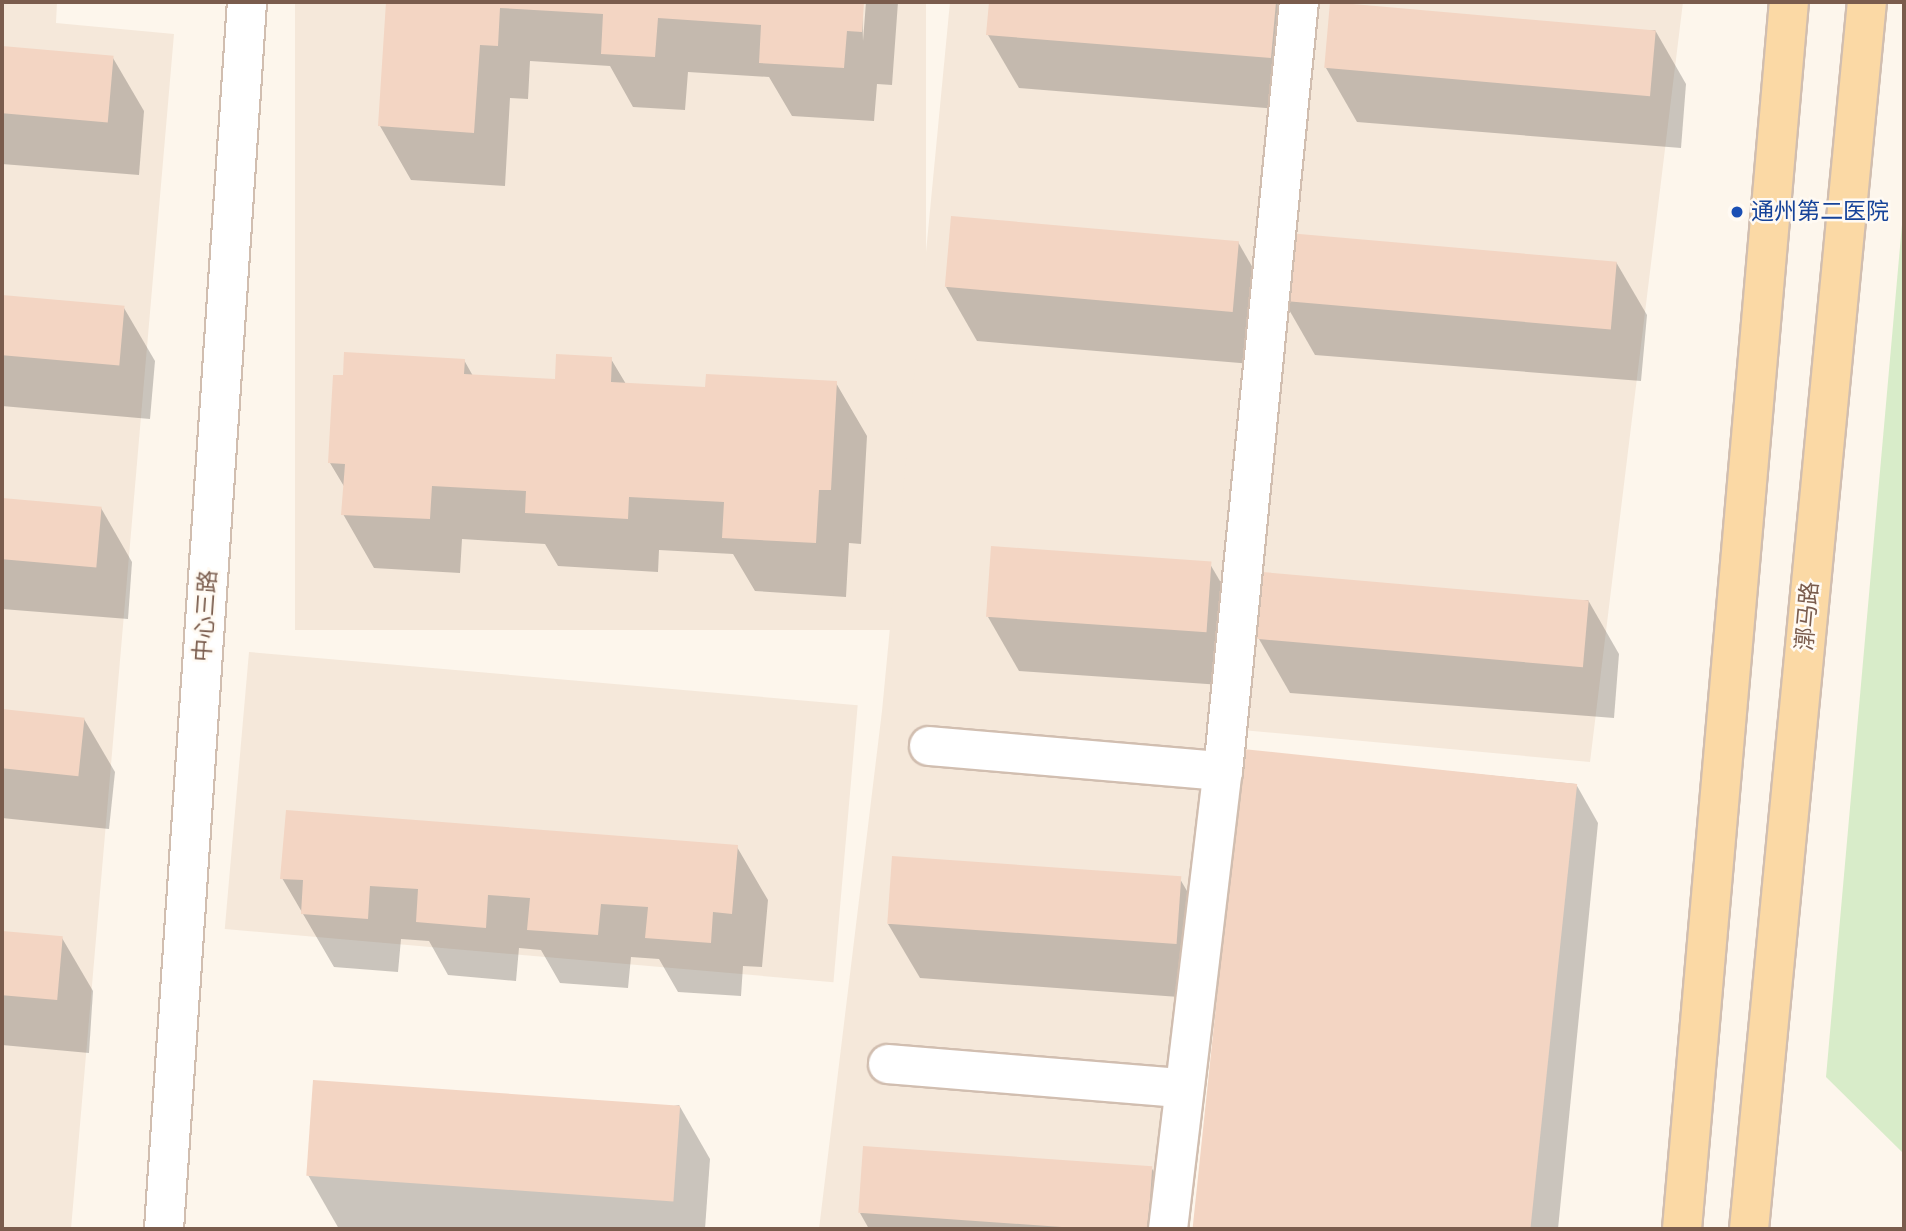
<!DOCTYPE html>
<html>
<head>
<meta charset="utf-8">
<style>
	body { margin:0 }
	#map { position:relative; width:1906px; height:1231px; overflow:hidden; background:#fdf6ec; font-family:"Roboto Condensed","Noto Sans SC",sans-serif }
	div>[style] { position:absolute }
	.residential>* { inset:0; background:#f5e8da; transform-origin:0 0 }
	.green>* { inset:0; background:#d8ecc9 }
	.shadow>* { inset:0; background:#0003 }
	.building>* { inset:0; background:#f3d5c3; transform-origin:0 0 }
	.roads { filter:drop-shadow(2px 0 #d1beb0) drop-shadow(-2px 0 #d1beb0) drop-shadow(0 2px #d1beb0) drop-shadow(0 -2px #d1beb0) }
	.minor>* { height:38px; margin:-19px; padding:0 19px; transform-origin:19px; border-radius:19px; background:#fff }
	.major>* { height:38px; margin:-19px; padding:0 19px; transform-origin:19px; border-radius:19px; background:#fbd9a5 }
	.dots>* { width:19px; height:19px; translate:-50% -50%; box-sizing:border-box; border:4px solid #fffaf3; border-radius:50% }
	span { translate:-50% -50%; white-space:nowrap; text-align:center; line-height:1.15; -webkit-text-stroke:5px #fffaf3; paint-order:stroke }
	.transit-label { font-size:23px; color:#164399 }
	.left { translate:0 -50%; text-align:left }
	.street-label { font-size:23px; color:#7a5c4d }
	.frame { position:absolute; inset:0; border:4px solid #7a5c4d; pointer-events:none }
</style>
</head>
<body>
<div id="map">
	<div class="residential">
		<div style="clip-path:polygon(2px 2px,57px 2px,56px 23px,174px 34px,71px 1229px,2px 1229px)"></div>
		<div style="left:295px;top:2px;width:631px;height:628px"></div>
		<div style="clip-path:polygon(950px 2px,1683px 2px,1590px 762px,1231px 729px,1177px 1229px,819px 1229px,882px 711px)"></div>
		<div style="left:249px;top:652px;width:611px;height:278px;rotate:5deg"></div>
	</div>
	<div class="green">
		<div style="clip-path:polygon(1904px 202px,1904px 1154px,1826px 1077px)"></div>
	</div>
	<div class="shadow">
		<div style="clip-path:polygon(388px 2px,862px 2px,863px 41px,866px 2px,898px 2px,892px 85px,877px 84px,874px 121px,792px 116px,769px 77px,688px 72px,685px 110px,633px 107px,610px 66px,530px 61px,528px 99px,510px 98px,505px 186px,411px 180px,380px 126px)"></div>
		<div style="clip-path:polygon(990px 2px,1277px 2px,1306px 52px,1302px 111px,1019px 88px,988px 35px)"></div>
		<div style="clip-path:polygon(1655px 30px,1686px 84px,1681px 148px,1357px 122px,1326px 68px)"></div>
		<div style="clip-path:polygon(2px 48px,113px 58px,144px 111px,139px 175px,2px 164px)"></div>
		<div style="clip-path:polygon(1238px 242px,1269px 296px,1264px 365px,977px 341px,946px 287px)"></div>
		<div style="clip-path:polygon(1616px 262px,1647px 315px,1641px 381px,1315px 355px,1284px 301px)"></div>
		<div style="clip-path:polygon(2px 297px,124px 308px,155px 361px,150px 419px,2px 406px)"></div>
		<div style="clip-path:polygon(611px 359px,626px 384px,707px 389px,836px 383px,867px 436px,861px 544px,849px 543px,846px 597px,755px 591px,733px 554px,659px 550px,658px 572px,558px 566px,545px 544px,462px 539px,460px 573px,374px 568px,343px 514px,345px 488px,330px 463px,464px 360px,473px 376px,557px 381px)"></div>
		<div style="clip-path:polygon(2px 500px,101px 508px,132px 562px,128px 619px,2px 609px)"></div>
		<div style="clip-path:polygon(1210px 564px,1241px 617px,1236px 686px,1019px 671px,988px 617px)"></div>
		<div style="clip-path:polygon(1588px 600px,1619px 654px,1614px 718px,1290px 693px,1259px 639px)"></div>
		<div style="clip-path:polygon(2px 711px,84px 719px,115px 772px,109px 829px,2px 818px)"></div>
		<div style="clip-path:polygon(1245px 751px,1576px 784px,1598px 823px,1558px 1229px,1198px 1229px)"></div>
		<div style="clip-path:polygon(737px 847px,768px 900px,762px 967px,743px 966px,741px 996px,678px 992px,659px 959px,631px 957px,628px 988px,560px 983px,541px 950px,519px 948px,516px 981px,448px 975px,429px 941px,401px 939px,398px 972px,334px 967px,282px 878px)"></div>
		<div style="clip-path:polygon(1180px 879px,1211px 932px,1206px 999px,920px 978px,888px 924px)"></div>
		<div style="clip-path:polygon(2px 933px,62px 938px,93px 991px,89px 1053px,2px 1045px)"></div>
		<div style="clip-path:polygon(679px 1105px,710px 1159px,705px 1229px,339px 1229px,308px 1175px)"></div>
		<div style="clip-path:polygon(1151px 1167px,1182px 1221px,1182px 1229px,869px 1229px,860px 1213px)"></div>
	</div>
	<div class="building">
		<div style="clip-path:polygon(386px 2px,864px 2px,862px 32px,847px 31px,844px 68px,759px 63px,761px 25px,658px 18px,655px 57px,601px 54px,603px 14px,500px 8px,498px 46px,480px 45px,474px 133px,378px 126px)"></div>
		<div style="clip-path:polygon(989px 2px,1276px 2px,1271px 58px,986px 35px)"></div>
		<div style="left:1330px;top:2px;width:327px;height:66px;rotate:5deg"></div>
		<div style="left:2px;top:46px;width:112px;height:67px;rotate:5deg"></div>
		<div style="left:951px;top:216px;width:289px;height:71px;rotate:5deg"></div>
		<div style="left:1288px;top:233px;width:330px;height:68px;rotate:5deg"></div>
		<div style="left:2px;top:295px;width:123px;height:60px;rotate:5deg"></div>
		<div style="clip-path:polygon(344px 352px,465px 359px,464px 374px,555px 379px,556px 354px,612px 357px,611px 382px,705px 387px,706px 374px,837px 381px,831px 490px,819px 490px,816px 543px,722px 538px,724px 502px,629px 497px,628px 519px,525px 513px,526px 491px,432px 486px,430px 519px,341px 515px,345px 464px,328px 463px,333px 375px,343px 375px)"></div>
		<div style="left:2px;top:498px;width:100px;height:61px;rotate:5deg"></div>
		<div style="left:991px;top:546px;width:221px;height:71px;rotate:4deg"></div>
		<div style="left:1262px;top:572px;width:328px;height:67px;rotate:5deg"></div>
		<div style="left:2px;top:709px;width:83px;height:59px;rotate:6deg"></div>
		<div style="left:1243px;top:749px;width:336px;height:482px;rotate:6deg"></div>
		<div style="clip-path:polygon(286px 810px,738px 845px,732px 914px,713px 912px,711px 943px,645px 938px,648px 907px,601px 904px,598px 935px,527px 930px,530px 898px,488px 895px,486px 928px,416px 922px,418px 889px,370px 886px,368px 919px,301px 914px,303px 880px,280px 879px)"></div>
		<div style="left:892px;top:856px;width:290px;height:68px;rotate:4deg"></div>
		<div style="left:2px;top:931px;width:61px;height:64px;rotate:5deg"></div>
		<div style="left:313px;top:1080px;width:368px;height:96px;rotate:4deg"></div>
		<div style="left:863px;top:1146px;width:290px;height:67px;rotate:4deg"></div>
	</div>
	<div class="roads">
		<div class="minor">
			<div style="left:929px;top:746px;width:295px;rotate:4.9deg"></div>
			<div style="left:888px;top:1064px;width:295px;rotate:4.7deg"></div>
			<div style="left:164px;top:1229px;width:1230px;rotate:-86.13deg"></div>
			<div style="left:1168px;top:1229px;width:461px;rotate:-83.2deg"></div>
			<div style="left:1223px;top:771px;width:773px;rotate:-84.36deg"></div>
		</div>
		<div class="major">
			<div style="left:1682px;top:1229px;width:1232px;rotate:-85.02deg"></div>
			<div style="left:1749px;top:1229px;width:1233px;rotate:-84.51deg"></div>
		</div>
	</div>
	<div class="dots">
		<div style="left:1737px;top:212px;background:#1a4fb4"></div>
	</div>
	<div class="transit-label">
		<span class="left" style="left:1751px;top:212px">通州第二医院</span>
	</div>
	<div class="street-label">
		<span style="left:206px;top:616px;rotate:-86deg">中心三路</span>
		<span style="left:1808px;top:616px;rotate:-85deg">漷马路</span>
	</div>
	<div class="frame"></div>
</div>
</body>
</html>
